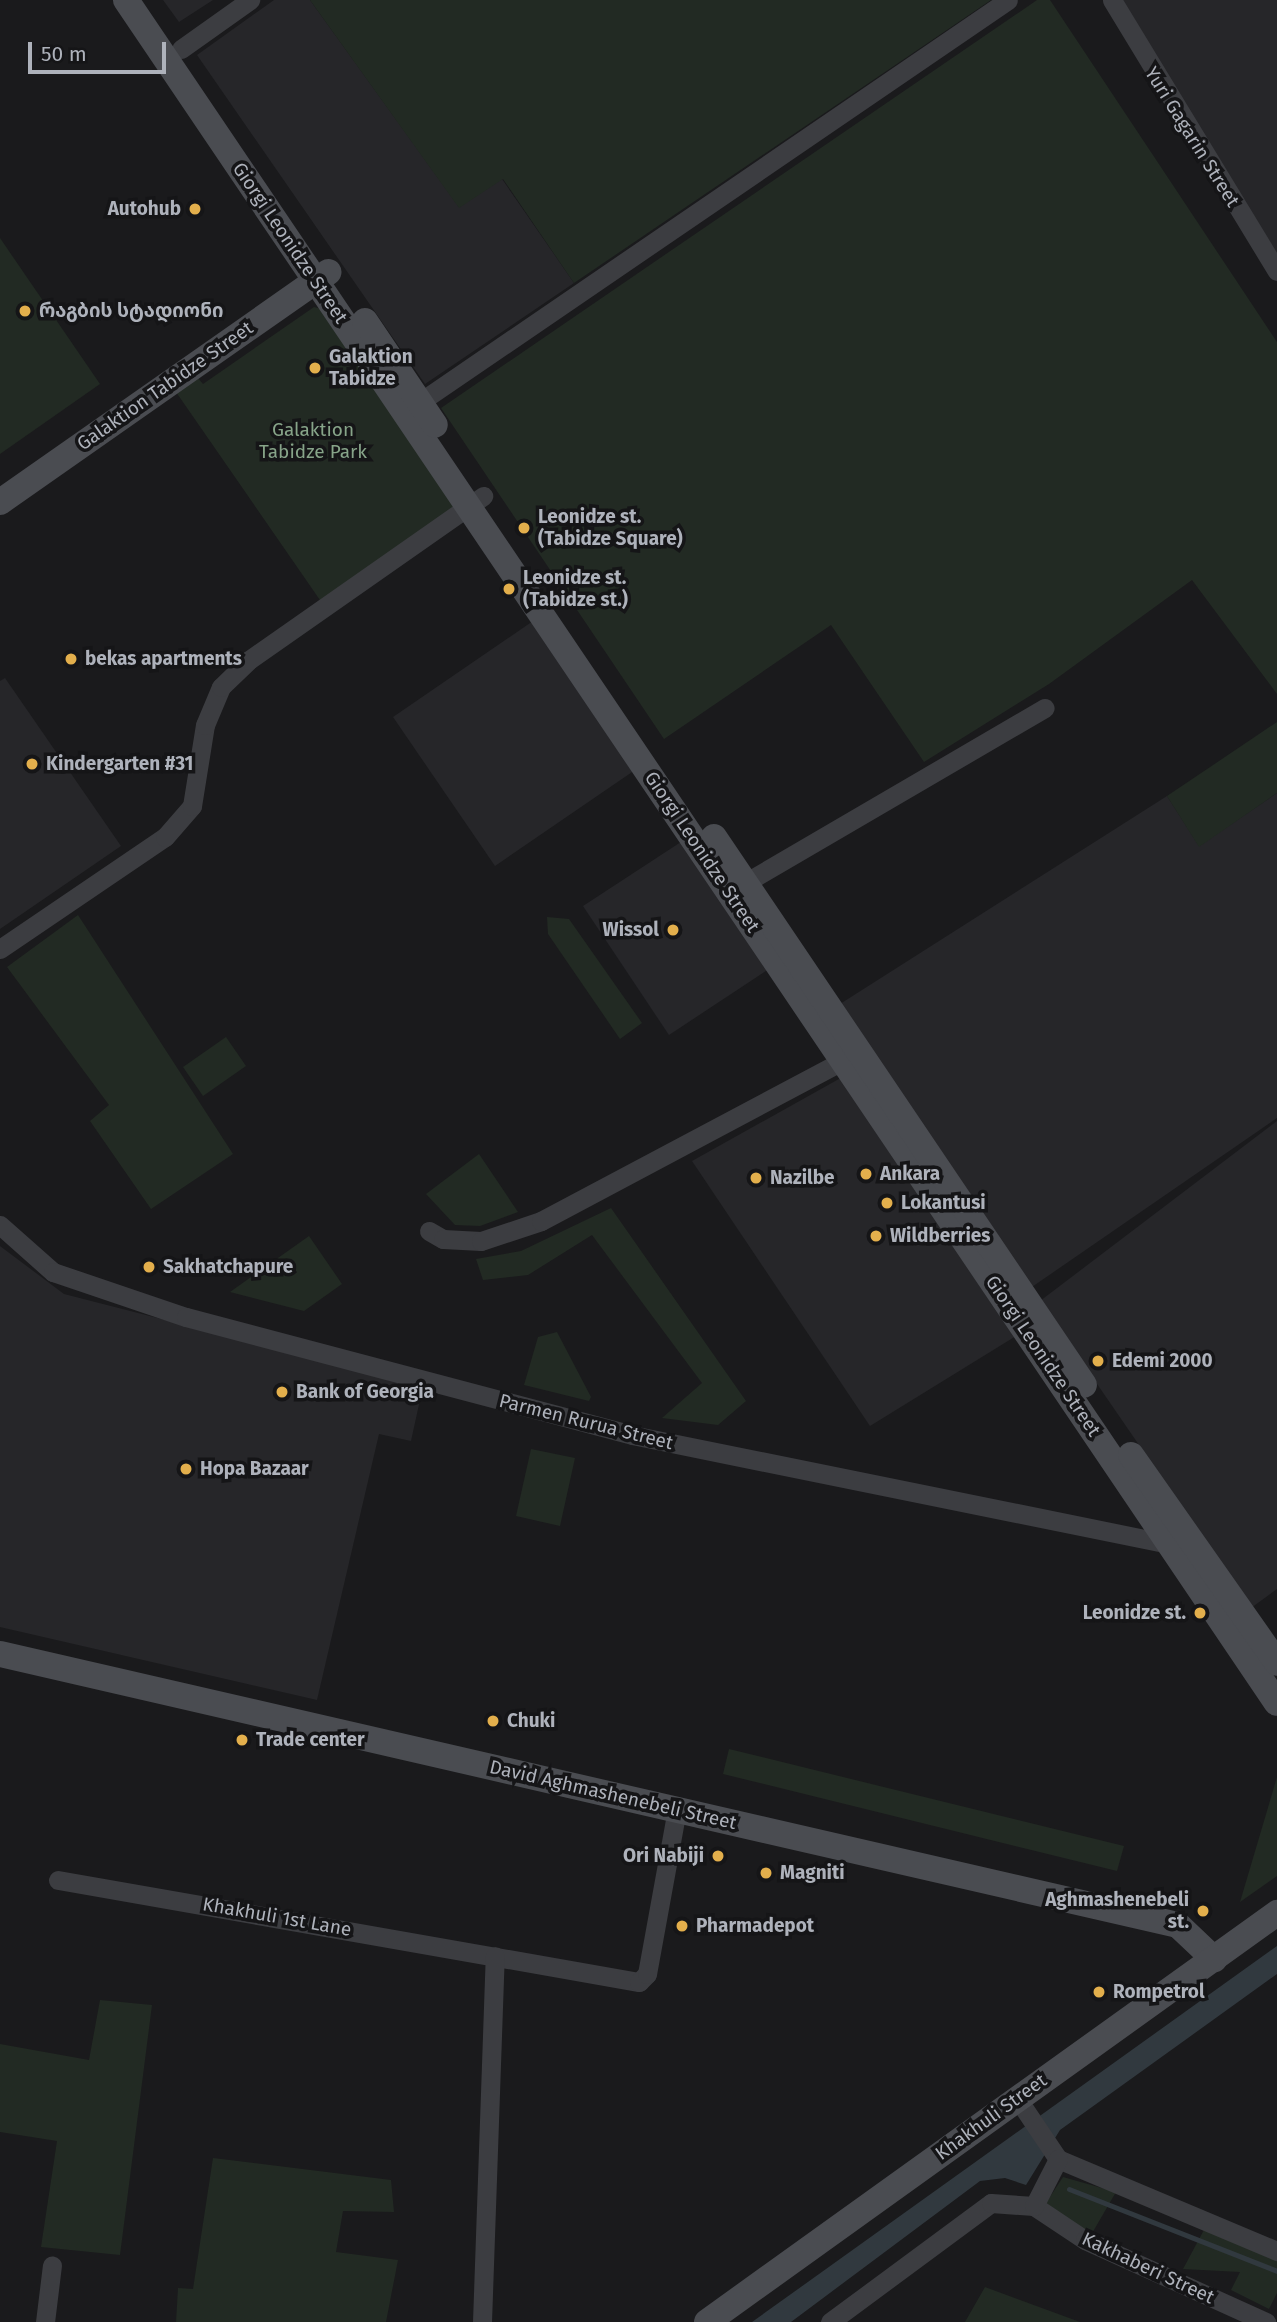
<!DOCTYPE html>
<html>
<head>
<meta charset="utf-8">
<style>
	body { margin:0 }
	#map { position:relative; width:1277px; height:2322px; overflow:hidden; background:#1a1a1c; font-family:"Fira Sans","Noto Sans Georgian",sans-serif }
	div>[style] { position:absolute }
	.built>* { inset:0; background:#262629 }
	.green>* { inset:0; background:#222a23 }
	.water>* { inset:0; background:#31393f }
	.stream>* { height:5px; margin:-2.5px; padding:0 2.5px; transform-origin:2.5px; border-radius:2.5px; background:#31393f }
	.street>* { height:19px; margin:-9.5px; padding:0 9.5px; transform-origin:9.5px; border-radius:9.5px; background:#3c3d41 }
	.secondary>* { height:26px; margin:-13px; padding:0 13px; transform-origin:13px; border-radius:13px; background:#4a4c51 }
	.dots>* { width:19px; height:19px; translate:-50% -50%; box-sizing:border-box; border:4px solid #151517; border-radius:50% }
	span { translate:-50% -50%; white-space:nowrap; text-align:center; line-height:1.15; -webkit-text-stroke:7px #151517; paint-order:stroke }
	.street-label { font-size:19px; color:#aeb2bb }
	.poi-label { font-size:19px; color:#aeb2bb; font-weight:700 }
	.right { translate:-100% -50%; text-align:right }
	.left { translate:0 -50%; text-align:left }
	.park-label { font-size:19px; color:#87a489 }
	.scale { position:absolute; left:28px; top:42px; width:138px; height:32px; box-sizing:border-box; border:4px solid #aeb2bb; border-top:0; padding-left:9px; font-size:21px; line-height:24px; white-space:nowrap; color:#aeb2bb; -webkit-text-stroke:5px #151517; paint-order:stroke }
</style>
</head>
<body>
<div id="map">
	<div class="built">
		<i style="clip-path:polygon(163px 0,213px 0,179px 22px)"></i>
		<i style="clip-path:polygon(274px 0,310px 0,459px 207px,502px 179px,574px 283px,425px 384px,197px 55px)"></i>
		<i style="clip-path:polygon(1112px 0,1277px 0,1277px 271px)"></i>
		<i style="clip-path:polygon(533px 621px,638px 768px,495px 866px,393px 717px)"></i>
		<i style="clip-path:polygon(5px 678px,121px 846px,0 929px,0 681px)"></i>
		<i style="clip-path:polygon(1277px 793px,1277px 1118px,1029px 1289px,840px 1004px,1167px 796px,1199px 846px)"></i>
		<i style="clip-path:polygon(687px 838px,772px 967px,669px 1035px,583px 906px)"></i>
		<i style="clip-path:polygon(846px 1075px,1016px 1336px,870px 1426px,692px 1161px)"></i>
		<i style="clip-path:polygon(1277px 1121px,1277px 1589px,1251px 1608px,1040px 1301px)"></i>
		<i style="clip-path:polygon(0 1246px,64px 1294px,423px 1386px,411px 1441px,379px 1434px,317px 1700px,0 1627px)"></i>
	</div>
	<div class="green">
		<i style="clip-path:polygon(310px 0,991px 0,574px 283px,503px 179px,459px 208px)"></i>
		<i style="clip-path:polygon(1037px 0,1050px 0,1277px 342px,1277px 694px,1192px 580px,1049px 684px,924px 762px,831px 625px,664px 739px,441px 408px)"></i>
		<i style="clip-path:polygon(0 238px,100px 384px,0 454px)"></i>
		<i style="clip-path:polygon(314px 307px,326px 310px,458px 506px,322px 603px,176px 392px,197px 377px,203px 384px)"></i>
		<i style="clip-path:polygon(1277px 722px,1277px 793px,1199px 847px,1167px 796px)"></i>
		<i style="clip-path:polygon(78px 915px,233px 1154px,151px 1209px,90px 1121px,109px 1105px,7px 967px)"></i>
		<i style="clip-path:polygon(547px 917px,569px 919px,642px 1023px,620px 1039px,548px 934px)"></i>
		<i style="clip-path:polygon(226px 1037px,246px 1066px,203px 1096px,183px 1067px)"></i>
		<i style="clip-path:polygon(479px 1154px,518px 1212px,480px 1226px,455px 1225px,426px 1194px)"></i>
		<i style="clip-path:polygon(611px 1208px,746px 1401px,718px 1425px,662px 1418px,702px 1383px,592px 1235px,528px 1275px,483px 1280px,476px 1259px,521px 1251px)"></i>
		<i style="clip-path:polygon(309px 1236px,342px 1284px,304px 1311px,230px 1292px)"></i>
		<i style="clip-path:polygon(557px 1332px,591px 1397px,589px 1401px,524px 1385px,538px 1337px)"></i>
		<i style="clip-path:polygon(531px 1449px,575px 1458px,560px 1526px,516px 1516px)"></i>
		<i style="clip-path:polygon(729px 1749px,1124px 1846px,1117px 1871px,723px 1774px)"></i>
		<i style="clip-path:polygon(1277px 1777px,1277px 1876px,1240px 1902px)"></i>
		<i style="clip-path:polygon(100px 2000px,152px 2005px,120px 2255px,41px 2247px,57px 2141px,0 2132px,0 2044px,89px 2060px)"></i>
		<i style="clip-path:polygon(213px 2158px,391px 2180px,394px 2212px,343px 2211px,336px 2252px,398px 2260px,386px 2322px,176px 2322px,178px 2288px,193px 2289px)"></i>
		<i style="clip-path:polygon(1063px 2177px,1116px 2192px,1091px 2235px,1046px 2203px)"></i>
		<i style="clip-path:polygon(1205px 2228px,1277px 2257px,1277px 2293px,1269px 2309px,1231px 2290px,1240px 2272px,1183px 2269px)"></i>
		<i style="clip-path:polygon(985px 2287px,1080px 2322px,965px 2322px)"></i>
	</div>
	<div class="water">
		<i style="clip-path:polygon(1277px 1946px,1277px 1974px,1060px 2130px,1026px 2185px,1005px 2178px,980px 2181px,791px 2322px,752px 2322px)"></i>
	</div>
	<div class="stream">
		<i style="left:1069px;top:2189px;width:224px;rotate:21.5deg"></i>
	</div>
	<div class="street">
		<i style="left:1112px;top:0;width:317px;rotate:58.7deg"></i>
		<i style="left:181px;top:49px;width:85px;rotate:-35.4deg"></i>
		<i style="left:420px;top:402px;width:712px;rotate:-34.36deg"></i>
		<i style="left:745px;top:883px;width:347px;rotate:-30.3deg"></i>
		<i style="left:0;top:949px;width:199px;rotate:-34.2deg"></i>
		<i style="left:165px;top:837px;width:41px;rotate:-48.9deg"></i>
		<i style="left:192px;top:806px;width:82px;rotate:-80.9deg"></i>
		<i style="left:205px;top:725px;width:41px;rotate:-67.2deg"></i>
		<i style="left:221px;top:687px;width:39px;rotate:-44deg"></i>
		<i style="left:249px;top:660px;width:286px;rotate:-35deg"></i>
		<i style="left:0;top:1225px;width:71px;rotate:41.6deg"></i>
		<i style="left:53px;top:1272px;width:140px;rotate:18.7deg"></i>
		<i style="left:186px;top:1317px;width:461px;rotate:14.8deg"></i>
		<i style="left:632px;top:1435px;width:558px;rotate:11.47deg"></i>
		<i style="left:429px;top:1231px;width:16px;rotate:30deg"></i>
		<i style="left:443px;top:1239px;width:38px;rotate:3deg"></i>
		<i style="left:481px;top:1241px;width:63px;rotate:-18.4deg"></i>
		<i style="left:541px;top:1221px;width:353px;rotate:-28deg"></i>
		<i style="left:58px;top:1880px;width:590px;rotate:9.96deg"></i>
		<i style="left:639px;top:1982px;width:11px;rotate:-45deg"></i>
		<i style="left:647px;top:1974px;width:168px;rotate:-79.7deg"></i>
		<i style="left:1017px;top:2098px;width:73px;rotate:56.1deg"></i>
		<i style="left:1058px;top:2159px;width:238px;rotate:22.8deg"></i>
		<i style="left:1034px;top:2206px;width:61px;rotate:33.7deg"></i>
		<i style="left:1085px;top:2240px;width:199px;rotate:24.4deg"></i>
		<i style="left:45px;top:2322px;width:57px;rotate:-83deg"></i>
		<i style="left:482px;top:2322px;width:366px;rotate:-88deg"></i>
		<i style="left:830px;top:2322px;width:200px;rotate:-36.5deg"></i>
		<i style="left:991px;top:2203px;width:43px;rotate:4deg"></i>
		<i style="left:1034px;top:2206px;width:53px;rotate:-62.9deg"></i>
	</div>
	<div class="secondary">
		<i style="left:126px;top:0;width:2055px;rotate:55.95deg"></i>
		<i style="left:365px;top:321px;width:125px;rotate:56.1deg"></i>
		<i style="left:0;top:502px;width:401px;rotate:-35deg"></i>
		<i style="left:714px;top:837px;width:661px;rotate:55.97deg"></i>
		<i style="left:1131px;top:1455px;width:254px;rotate:54.9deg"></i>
		<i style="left:0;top:1654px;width:1209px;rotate:12.96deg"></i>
		<i style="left:1178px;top:1925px;width:50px;rotate:43.4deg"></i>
		<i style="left:707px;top:2322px;width:702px;rotate:-35.66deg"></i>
	</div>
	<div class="dots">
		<i style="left:195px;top:209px;background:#e3af4c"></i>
		<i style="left:25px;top:311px;background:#e3af4c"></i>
		<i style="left:315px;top:368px;background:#e3af4c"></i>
		<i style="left:524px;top:528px;background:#e3af4c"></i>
		<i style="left:509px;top:589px;background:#e3af4c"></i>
		<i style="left:71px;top:659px;background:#e3af4c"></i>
		<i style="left:32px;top:764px;background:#e3af4c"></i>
		<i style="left:673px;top:930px;background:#e3af4c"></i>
		<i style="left:866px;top:1174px;background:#e3af4c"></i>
		<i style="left:756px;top:1178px;background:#e3af4c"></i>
		<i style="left:887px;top:1203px;background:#e3af4c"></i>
		<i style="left:876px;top:1236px;background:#e3af4c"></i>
		<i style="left:149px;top:1267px;background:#e3af4c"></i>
		<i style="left:1098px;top:1361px;background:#e3af4c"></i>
		<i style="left:282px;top:1392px;background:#e3af4c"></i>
		<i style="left:186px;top:1469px;background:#e3af4c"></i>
		<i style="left:1200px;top:1613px;background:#e3af4c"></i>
		<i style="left:493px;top:1721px;background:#e3af4c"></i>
		<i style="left:242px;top:1740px;background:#e3af4c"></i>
		<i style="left:718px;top:1856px;background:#e3af4c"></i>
		<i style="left:766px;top:1873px;background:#e3af4c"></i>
		<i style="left:1203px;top:1911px;background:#e3af4c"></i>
		<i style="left:682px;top:1926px;background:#e3af4c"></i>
		<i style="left:1099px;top:1992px;background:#e3af4c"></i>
	</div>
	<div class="street-label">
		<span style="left:1192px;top:137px;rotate:58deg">Yuri Gagarin Street</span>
		<span style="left:290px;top:243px;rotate:56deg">Giorgi Leonidze Street</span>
		<span style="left:165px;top:386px;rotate:-35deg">Galaktion Tabidze Street</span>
		<span style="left:702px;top:852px;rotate:56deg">Giorgi Leonidze Street</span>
		<span style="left:1043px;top:1356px;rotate:56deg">Giorgi Leonidze Street</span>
		<span style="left:586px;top:1422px;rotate:14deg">Parmen Rurua Street</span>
		<span style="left:613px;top:1795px;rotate:13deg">David Aghmashenebeli Street</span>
		<span style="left:277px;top:1917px;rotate:10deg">Khakhuli 1st Lane</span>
		<span style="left:991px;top:2117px;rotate:-36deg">Khakhuli Street</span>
		<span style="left:1148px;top:2268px;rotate:25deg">Kakhaberi Street</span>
	</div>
	<div class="poi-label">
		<span class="right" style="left:181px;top:209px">Autohub</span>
		<span class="left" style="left:39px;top:311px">რაგბის სტადიონი</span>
		<span class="left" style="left:329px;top:368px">Galaktion<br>Tabidze</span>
		<span class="left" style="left:538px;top:528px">Leonidze st.<br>(Tabidze Square)</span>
		<span class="left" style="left:523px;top:589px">Leonidze st.<br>(Tabidze st.)</span>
		<span class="left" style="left:85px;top:659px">bekas apartments</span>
		<span class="left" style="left:46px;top:764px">Kindergarten #31</span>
		<span class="right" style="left:659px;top:930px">Wissol</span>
		<span class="left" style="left:880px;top:1174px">Ankara</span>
		<span class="left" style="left:770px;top:1178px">Nazilbe</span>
		<span class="left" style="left:901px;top:1203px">Lokantusi</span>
		<span class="left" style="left:890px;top:1236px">Wildberries</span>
		<span class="left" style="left:163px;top:1267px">Sakhatchapure</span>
		<span class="left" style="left:1112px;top:1361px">Edemi 2000</span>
		<span class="left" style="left:296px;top:1392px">Bank of Georgia</span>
		<span class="left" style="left:200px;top:1469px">Hopa Bazaar</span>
		<span class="right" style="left:1186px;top:1613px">Leonidze st.</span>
		<span class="left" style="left:507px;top:1721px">Chuki</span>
		<span class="left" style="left:256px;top:1740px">Trade center</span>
		<span class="right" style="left:704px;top:1856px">Ori Nabiji</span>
		<span class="left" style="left:780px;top:1873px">Magniti</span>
		<span class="right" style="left:1189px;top:1911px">Aghmashenebeli<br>st.</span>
		<span class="left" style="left:696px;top:1926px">Pharmadepot</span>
		<span class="left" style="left:1113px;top:1992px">Rompetrol</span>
	</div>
	<div class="park-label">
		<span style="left:313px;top:441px">Galaktion<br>Tabidze Park</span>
	</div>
	<div class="scale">50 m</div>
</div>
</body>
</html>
